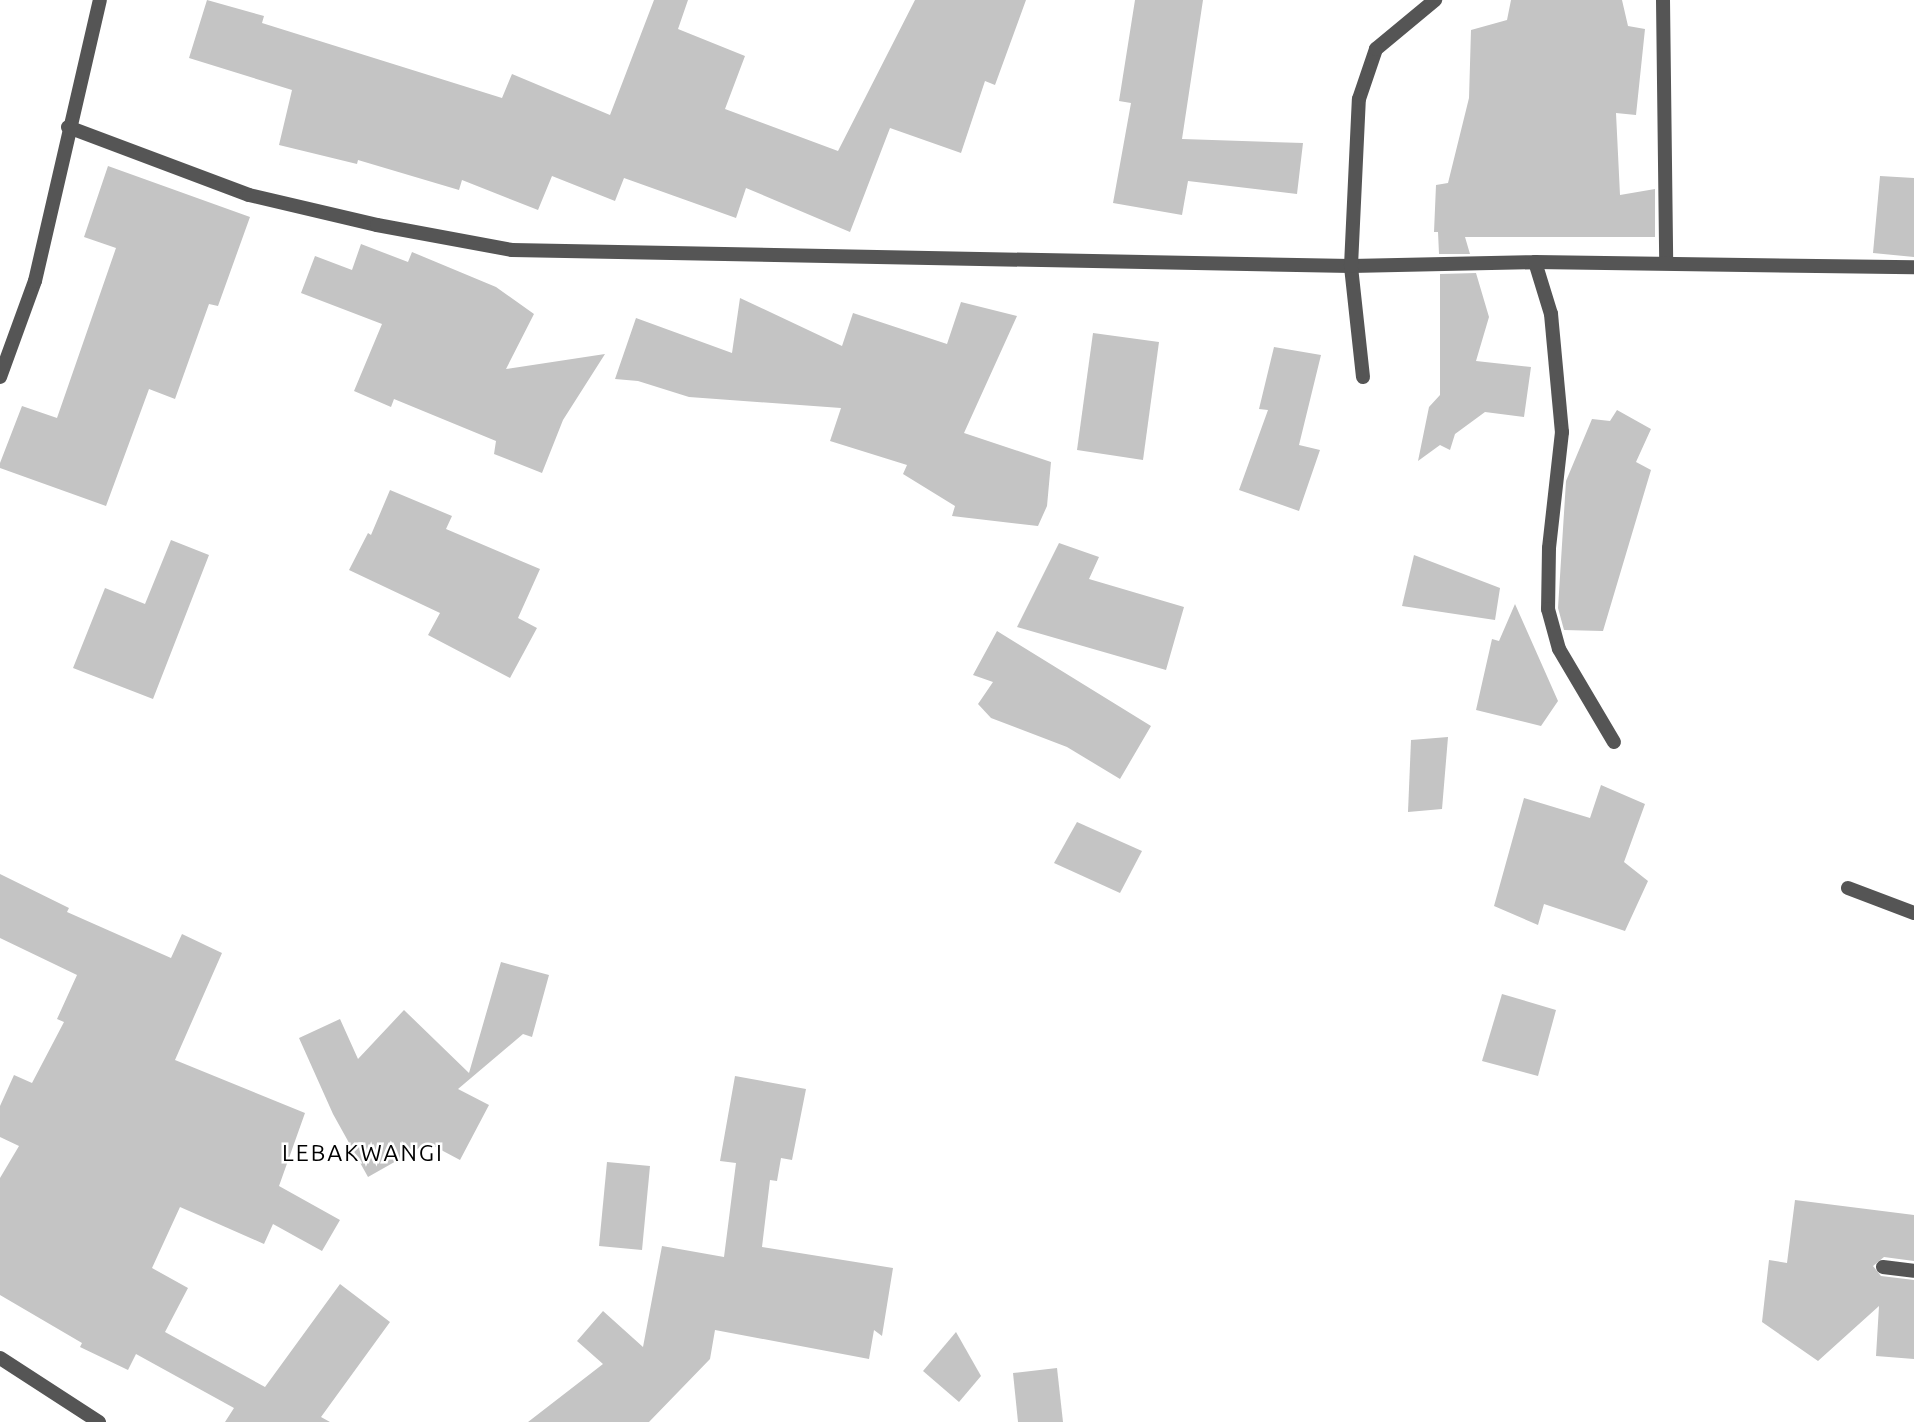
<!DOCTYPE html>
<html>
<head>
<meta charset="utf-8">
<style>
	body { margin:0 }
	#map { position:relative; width:1914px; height:1422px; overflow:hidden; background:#fff; font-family:Ubuntu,sans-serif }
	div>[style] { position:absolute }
	.building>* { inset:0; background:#c4c4c4 }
	.minor>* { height:14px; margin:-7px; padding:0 7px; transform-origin:7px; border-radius:7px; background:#555 }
	.tertiary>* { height:14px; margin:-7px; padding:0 7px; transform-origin:7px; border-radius:7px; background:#555 }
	span { translate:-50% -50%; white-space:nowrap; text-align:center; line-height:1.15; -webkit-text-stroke:5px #fff; paint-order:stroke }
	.quarter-label { font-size:23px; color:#000; letter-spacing:2px }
</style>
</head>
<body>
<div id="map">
	<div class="building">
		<i style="clip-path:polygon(207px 0,264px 16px,262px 23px,502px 98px,512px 74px,610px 115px,654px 0,688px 0,678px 29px,745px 56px,725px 109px,838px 151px,915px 0,1026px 0,995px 85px,985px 81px,961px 153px,890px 128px,850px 232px,746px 188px,736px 218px,624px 178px,615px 201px,552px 176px,538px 210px,462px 180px,459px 190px,358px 160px,357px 164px,279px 145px,292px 90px,189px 58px)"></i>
		<i style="clip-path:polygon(1135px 0,1203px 0,1182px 139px,1303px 143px,1297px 194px,1188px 181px,1182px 215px,1113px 203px,1131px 103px,1119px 101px)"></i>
		<i style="clip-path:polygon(1511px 0,1622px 0,1628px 26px,1645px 29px,1636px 115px,1616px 113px,1620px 195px,1655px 189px,1655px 237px,1465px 237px,1470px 254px,1439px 254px,1438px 232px,1434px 232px,1436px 185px,1448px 183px,1469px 98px,1471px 30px,1507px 20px)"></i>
		<i style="clip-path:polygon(108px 166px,250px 217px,218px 306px,209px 304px,175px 399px,149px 389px,106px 506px,0 468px,0 463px,22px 406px,57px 418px,116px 248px,84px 237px)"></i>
		<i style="clip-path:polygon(1880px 176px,1914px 178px,1914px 257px,1873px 253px)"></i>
		<i style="clip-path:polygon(361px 244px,408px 262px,412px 252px,496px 287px,534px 314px,506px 369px,605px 354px,563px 420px,542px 473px,494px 454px,496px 441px,394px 399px,391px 407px,354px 391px,382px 324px,301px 293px,315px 256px,352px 270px)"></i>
		<i style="clip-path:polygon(1476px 273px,1489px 317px,1476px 361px,1531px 367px,1524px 417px,1485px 412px,1455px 434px,1450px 450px,1440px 445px,1418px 461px,1429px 407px,1440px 395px,1440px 274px)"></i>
		<i style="clip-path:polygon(740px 298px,842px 346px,853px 313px,947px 344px,961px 302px,1017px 316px,964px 433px,1051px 462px,1047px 506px,1038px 526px,952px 516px,955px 506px,903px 474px,907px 465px,830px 441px,841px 408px,689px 397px,638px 381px,615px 379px,636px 318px,732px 353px)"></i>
		<i style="clip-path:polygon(1093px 333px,1159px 342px,1143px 460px,1077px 450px)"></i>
		<i style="clip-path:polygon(1274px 347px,1321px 355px,1299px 445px,1320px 450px,1299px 511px,1239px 490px,1268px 410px,1259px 409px)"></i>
		<i style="clip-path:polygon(1617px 410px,1651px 429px,1636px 462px,1651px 470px,1603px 631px,1564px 630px,1558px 608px,1566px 481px,1592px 419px,1610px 421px)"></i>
		<i style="clip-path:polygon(390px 490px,452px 516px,446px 529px,540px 569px,518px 618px,537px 628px,510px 678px,428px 635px,440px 613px,349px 570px,368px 533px,371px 535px)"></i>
		<i style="clip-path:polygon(171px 540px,209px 555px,153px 699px,73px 668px,105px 588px,145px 604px)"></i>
		<i style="clip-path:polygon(1059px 543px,1099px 557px,1089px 579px,1184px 607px,1166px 670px,1017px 627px)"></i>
		<i style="clip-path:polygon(1414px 555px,1500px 588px,1495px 620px,1402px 606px)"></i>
		<i style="clip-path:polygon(1515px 604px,1558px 701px,1541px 726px,1476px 710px,1492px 639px,1499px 641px)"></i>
		<i style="clip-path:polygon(997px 631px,1151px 726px,1120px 779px,1067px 747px,991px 718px,978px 704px,993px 682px,973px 675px)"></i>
		<i style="clip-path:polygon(1448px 737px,1442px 809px,1408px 812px,1411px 740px)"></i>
		<i style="clip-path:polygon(1601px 785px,1645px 804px,1624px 862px,1648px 881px,1625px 931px,1544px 904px,1538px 925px,1494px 906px,1524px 798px,1590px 818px)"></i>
		<i style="clip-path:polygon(1077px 822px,1142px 851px,1120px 893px,1054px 863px)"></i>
		<i style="clip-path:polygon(0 874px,69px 908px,67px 912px,171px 958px,182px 934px,222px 953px,175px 1060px,305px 1113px,279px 1186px,340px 1220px,322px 1251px,273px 1224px,264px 1244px,180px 1207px,152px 1268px,188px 1288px,165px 1332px,265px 1387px,340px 1284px,390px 1322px,321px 1417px,330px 1422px,225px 1422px,234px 1408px,136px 1354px,128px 1370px,80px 1347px,82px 1343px,0 1295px,0 1178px,19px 1146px,0 1137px,0 1106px,14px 1075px,32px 1083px,64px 1022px,57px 1019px,77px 975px,0 938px)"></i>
		<i style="clip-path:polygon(501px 962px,549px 975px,532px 1037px,523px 1034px,458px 1089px,489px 1105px,460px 1160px,428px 1143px,368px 1177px,333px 1114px,299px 1038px,340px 1019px,358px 1059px,404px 1010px,469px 1073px)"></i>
		<i style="clip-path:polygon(1502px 994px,1556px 1010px,1538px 1076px,1482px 1061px)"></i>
		<i style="clip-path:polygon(735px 1076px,806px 1089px,792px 1160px,781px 1158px,777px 1181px,770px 1180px,762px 1247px,893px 1268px,882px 1336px,874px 1330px,869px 1359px,715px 1330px,710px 1359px,649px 1422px,528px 1422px,603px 1364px,577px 1341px,603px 1311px,643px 1347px,662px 1246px,724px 1257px,736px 1163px,720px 1161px)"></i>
		<i style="clip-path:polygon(607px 1162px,650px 1166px,642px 1250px,599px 1246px)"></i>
		<i style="clip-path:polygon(1795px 1200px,1914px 1215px,1914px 1261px,1884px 1257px,1873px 1266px,1881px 1276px,1914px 1280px,1914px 1359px,1876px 1356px,1879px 1306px,1818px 1361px,1762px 1322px,1769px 1260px,1787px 1263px)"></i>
		<i style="clip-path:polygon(956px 1332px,981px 1376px,959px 1402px,923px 1371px)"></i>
		<i style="clip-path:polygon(1057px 1368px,1063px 1422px,1018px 1422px,1013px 1373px)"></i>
	</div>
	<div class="minor">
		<i style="left:1663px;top:0;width:263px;rotate:89.3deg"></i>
		<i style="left:68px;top:127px;width:193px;rotate:20.6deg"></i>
		<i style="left:249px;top:195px;width:131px;rotate:13.2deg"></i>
		<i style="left:377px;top:225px;width:137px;rotate:10.5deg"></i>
		<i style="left:512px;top:250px;width:839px;rotate:1.09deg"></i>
		<i style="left:1351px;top:266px;width:184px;rotate:-1.2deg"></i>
		<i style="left:1535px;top:262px;width:379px;rotate:0.8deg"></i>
		<i style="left:1535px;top:262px;width:54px;rotate:72.9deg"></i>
		<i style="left:1551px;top:314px;width:119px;rotate:84.7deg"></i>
		<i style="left:1562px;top:432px;width:117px;rotate:96.4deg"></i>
		<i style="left:1549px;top:548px;width:61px;rotate:90.9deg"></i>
		<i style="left:1548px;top:609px;width:41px;rotate:74.6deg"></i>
		<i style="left:1559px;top:649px;width:108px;rotate:59.4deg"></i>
		<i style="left:1363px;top:377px;width:112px;rotate:-96.2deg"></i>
		<i style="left:1351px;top:266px;width:167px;rotate:-87.3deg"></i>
		<i style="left:1359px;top:99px;width:53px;rotate:-71.2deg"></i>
		<i style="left:1376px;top:49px;width:77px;rotate:-39.7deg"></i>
		<i style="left:1848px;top:888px;width:71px;rotate:20.7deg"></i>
		<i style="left:1883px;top:1267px;width:31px;rotate:7deg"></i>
	</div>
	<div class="tertiary">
		<i style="left:0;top:377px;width:102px;rotate:-70deg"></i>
		<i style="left:35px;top:281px;width:288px;rotate:-77deg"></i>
		<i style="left:0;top:1358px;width:118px;rotate:32.9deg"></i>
	</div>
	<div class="quarter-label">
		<span style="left:363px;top:1153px">LEBAKWANGI</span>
	</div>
</div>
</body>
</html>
